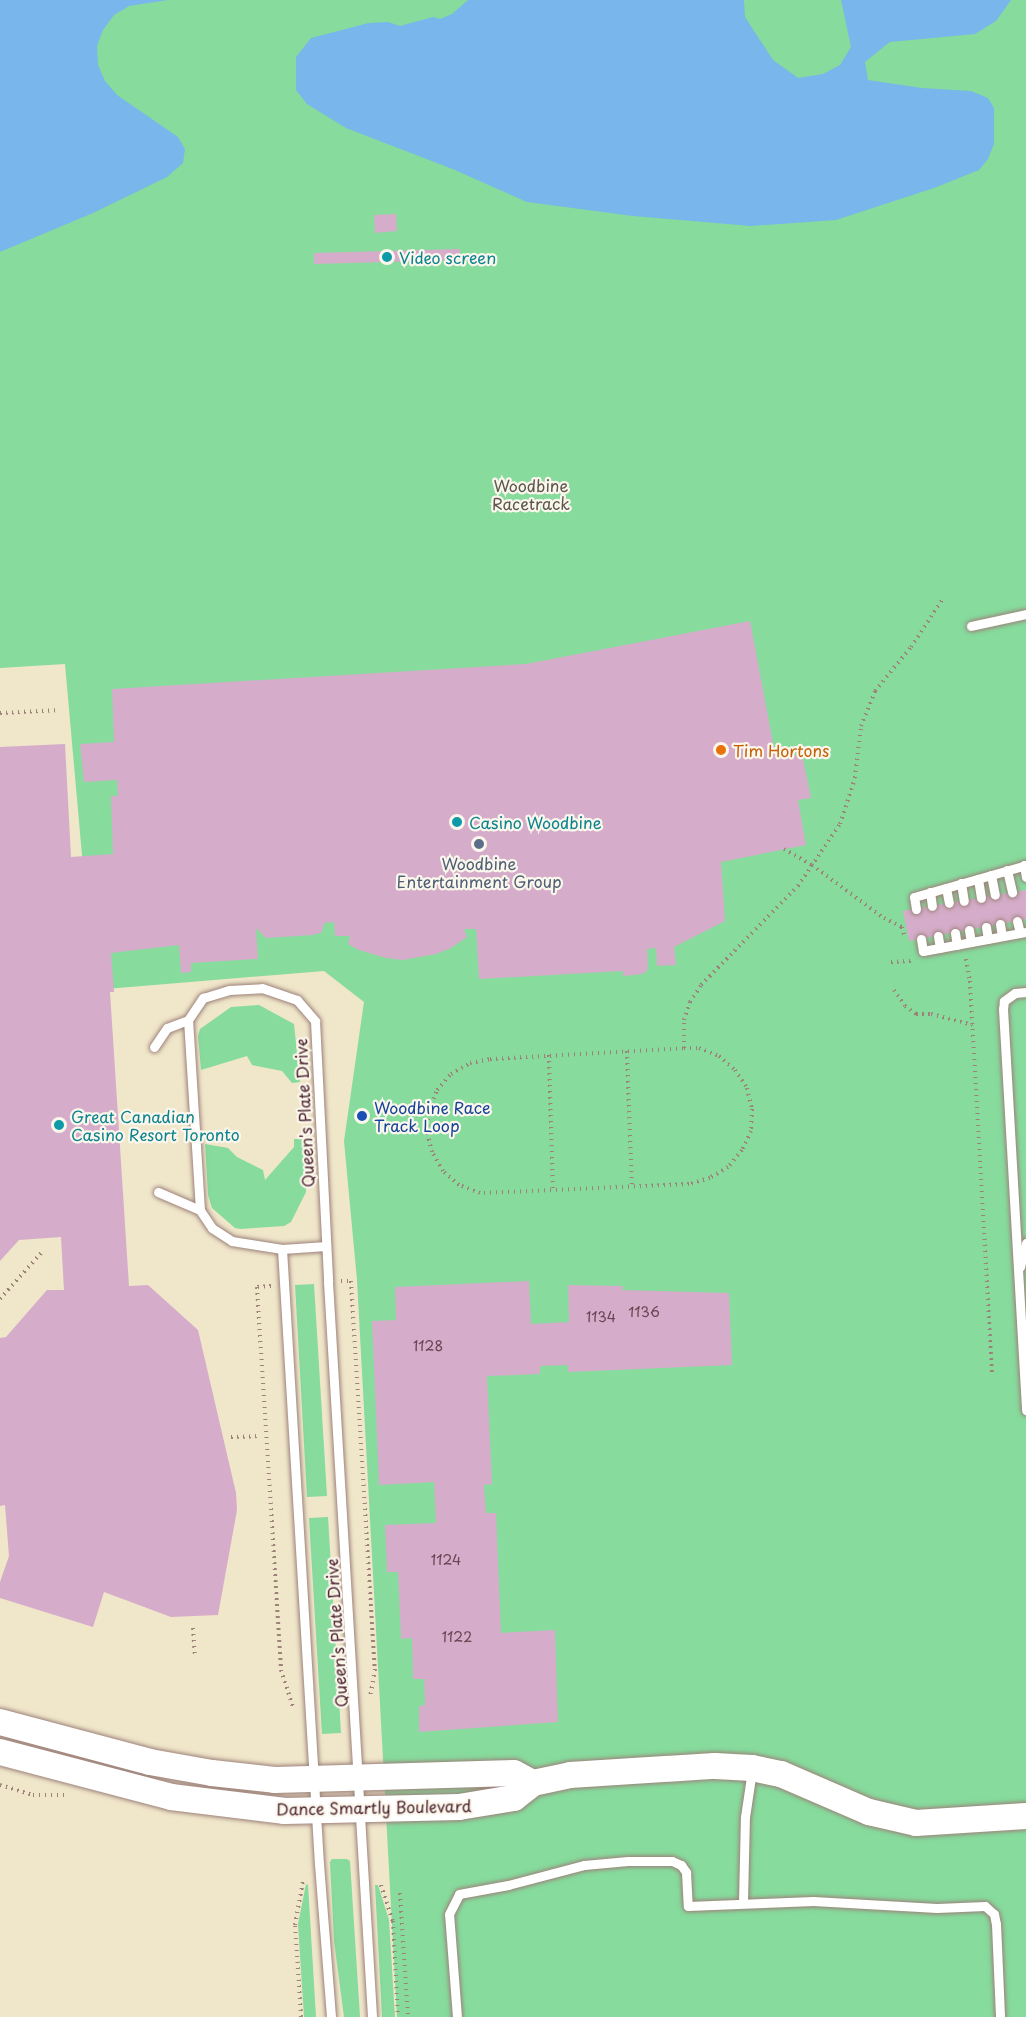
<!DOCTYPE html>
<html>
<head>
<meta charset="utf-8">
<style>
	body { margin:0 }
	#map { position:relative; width:1026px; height:2017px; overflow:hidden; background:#f0e6ca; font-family:"Playpen Sans",sans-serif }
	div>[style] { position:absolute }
	.green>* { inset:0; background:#86db9d }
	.water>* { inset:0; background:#78b6eb }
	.building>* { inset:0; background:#d5acc9 }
	.path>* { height:4px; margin-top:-2px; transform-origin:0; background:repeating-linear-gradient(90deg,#9d827a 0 1.5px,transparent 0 6px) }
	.roads { filter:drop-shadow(0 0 2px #9d827a) drop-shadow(0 0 2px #9d827a) }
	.lane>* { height:9px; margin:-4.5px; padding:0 4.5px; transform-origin:4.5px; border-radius:4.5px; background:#fff }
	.secondary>* { height:26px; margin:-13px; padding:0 13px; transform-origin:13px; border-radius:13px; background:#fff }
	.dots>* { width:16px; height:16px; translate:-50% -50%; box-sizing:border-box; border:3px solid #fbf7ec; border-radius:50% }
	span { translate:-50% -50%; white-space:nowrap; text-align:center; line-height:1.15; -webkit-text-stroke:4.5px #fbf7ec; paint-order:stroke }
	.number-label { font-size:14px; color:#6d4252 }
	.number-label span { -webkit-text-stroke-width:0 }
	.culture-label { font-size:16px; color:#0d838f }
	.left { translate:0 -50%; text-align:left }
	.park-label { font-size:16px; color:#5c574d }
	.food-label { font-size:16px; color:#c56008 }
	.service-label { font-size:16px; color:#4e5e75 }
	.transit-label { font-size:16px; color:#164399 }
	.street-label { font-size:16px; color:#4a1f2b }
</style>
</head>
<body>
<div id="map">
	<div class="green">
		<i style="clip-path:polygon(0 0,1026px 0,1026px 2017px,397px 2017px,357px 1280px,344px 1141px,364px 1002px,324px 971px,94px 990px,65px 664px,0 668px)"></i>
		<i style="clip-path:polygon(259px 1005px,294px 1024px,300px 1082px,292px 1083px,282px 1071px,252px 1065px,247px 1056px,201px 1070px,198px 1036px,200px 1029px,231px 1007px)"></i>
		<i style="clip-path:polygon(294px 1139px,303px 1139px,306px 1192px,291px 1222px,284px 1226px,240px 1229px,235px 1228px,212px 1208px,208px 1195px,205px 1144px,228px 1148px,237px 1157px,263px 1170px,265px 1180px,294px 1147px)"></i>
		<i style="clip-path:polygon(314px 1284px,327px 1496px,307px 1497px,295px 1285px)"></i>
		<i style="clip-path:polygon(328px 1517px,341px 1733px,322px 1734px,309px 1518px)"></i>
		<i style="clip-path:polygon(332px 1859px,347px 1859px,350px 1861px,360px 2017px,344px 2017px,334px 1941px,330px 1862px)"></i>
		<i style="clip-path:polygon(306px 1884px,308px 1885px,316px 2017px,304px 2017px,298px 1924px)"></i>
		<i style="clip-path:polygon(375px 1885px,378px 1885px,389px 1920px,395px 2017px,382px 2017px)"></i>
	</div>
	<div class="water">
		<i style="clip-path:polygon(0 0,168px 0,129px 6px,114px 15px,103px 30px,97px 46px,98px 65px,105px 81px,117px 95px,178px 137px,185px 149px,183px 163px,167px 177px,93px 213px,0 252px)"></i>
		<i style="clip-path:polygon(468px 0,744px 0,745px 17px,773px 60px,798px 78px,823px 74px,840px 65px,851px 47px,841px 0,1011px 0,996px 21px,975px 34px,890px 42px,865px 62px,868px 80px,922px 88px,971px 91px,988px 98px,994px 108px,994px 144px,988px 159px,979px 170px,934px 188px,836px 220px,751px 226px,633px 216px,527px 202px,455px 170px,346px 128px,307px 104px,296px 90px,296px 57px,311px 38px,369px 23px,388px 22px,400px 26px,433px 17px,440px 19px,452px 14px)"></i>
	</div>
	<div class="building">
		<i style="clip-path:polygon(396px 214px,397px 231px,375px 233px,374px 215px)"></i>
		<i style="clip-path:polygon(460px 249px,460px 260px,314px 264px,314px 253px)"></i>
		<i style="clip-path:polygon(750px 621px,774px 748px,784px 746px,786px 757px,802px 754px,811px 798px,798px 800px,806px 845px,721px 862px,725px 921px,674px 947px,676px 965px,657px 966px,656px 948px,647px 949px,648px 969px,643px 974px,623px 976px,623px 971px,479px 979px,476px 929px,464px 929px,467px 937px,451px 948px,436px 954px,403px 960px,386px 958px,359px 950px,348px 944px,350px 936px,335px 936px,334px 922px,324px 923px,322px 932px,313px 935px,266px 938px,256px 928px,258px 959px,191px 963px,191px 972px,181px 973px,179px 945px,111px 953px,114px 992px,110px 992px,129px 1286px,148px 1285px,198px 1330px,236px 1493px,237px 1510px,218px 1615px,171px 1617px,104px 1592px,93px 1627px,0 1598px,0 1582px,9px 1556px,5px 1505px,0 1506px,0 1338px,6px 1337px,47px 1290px,64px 1290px,61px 1237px,19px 1240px,0 1261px,0 747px,65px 744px,71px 857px,113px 854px,111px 796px,118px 796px,117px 780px,84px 782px,80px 744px,114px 742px,112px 689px,526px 664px)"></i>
		<i style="clip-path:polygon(1026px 890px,1026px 919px,909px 941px,903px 911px)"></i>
		<i style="clip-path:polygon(529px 1281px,531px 1324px,569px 1322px,568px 1285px,623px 1286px,622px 1290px,729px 1293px,732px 1365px,568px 1372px,568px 1365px,540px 1366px,540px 1374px,487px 1376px,492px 1484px,484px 1485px,486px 1513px,496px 1513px,501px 1633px,555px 1630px,558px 1722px,419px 1732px,419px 1706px,425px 1705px,424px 1679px,413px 1679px,412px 1638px,401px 1639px,398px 1572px,387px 1572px,385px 1525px,436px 1523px,434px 1482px,379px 1485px,372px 1321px,396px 1320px,395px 1287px)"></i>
	</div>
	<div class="path">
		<i style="left:0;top:713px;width:59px;rotate:-2.9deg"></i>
		<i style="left:784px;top:849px;width:32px;rotate:30deg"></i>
		<i style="left:812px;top:865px;width:89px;rotate:36.4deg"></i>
		<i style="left:884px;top:918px;width:20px;rotate:27deg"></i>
		<i style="left:902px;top:927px;width:11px;rotate:75deg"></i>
		<i style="left:966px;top:959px;width:22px;rotate:80deg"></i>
		<i style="left:970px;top:981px;width:393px;rotate:86.8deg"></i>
		<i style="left:891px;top:962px;width:22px;rotate:-3deg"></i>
		<i style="left:894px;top:990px;width:19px;rotate:55deg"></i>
		<i style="left:905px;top:1006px;width:14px;rotate:36deg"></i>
		<i style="left:916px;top:1014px;width:15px"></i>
		<i style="left:931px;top:1014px;width:43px;rotate:14.7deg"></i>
		<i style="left:684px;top:1048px;width:15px"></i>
		<i style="left:699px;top:1048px;width:22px;rotate:22deg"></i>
		<i style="left:719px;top:1056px;width:21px;rotate:41deg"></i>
		<i style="left:735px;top:1070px;width:22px;rotate:56deg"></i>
		<i style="left:747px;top:1088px;width:22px;rotate:77deg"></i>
		<i style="left:752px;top:1109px;width:22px;rotate:93deg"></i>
		<i style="left:751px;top:1131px;width:21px;rotate:115deg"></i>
		<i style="left:742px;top:1150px;width:22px;rotate:129deg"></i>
		<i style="left:728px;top:1167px;width:21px;rotate:149deg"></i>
		<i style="left:710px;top:1178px;width:22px;rotate:164deg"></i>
		<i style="left:689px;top:1184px;width:209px;rotate:177.5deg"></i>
		<i style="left:480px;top:1193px;width:22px;rotate:-159deg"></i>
		<i style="left:459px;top:1185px;width:21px;rotate:-139deg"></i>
		<i style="left:443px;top:1171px;width:22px;rotate:-120deg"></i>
		<i style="left:432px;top:1152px;width:21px;rotate:-104deg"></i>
		<i style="left:427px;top:1132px;width:22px;rotate:-85deg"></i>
		<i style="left:429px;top:1110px;width:22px;rotate:-68deg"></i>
		<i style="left:437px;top:1090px;width:21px;rotate:-49deg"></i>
		<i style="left:451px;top:1074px;width:22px;rotate:-30deg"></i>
		<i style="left:470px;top:1063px;width:20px;rotate:-11deg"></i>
		<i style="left:490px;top:1059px;width:194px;rotate:-3.2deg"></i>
		<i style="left:684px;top:1048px;width:28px;rotate:-90deg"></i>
		<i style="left:684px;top:1020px;width:19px;rotate:-72deg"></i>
		<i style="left:690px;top:1002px;width:20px;rotate:-57deg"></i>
		<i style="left:701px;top:985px;width:139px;rotate:-45.6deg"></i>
		<i style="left:798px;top:886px;width:75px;rotate:-55.9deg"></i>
		<i style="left:840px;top:824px;width:48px;rotate:-71.9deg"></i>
		<i style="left:855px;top:778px;width:52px;rotate:-83.4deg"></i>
		<i style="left:861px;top:726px;width:38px;rotate:-68deg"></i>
		<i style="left:875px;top:691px;width:57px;rotate:-50.7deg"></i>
		<i style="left:911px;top:647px;width:56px;rotate:-56.6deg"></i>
		<i style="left:627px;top:1051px;width:135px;rotate:87.9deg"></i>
		<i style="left:549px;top:1055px;width:135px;rotate:88.3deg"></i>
		<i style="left:341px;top:1281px;width:10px"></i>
		<i style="left:351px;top:1281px;width:389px;rotate:86.5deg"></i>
		<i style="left:375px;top:1669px;width:27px;rotate:100deg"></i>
		<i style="left:271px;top:1286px;width:14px;rotate:176deg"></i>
		<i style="left:257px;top:1287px;width:384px;rotate:86.4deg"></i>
		<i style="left:281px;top:1670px;width:39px;rotate:72deg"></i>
		<i style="left:0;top:1299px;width:62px;rotate:-48.3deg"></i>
		<i style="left:231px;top:1437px;width:26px;rotate:-2deg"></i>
		<i style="left:193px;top:1628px;width:26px;rotate:86deg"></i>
		<i style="left:0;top:1785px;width:34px;rotate:17deg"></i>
		<i style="left:33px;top:1795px;width:31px"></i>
		<i style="left:381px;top:1885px;width:38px;rotate:72deg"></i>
		<i style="left:393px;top:1921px;width:96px;rotate:87deg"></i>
		<i style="left:400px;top:1893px;width:124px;rotate:86.3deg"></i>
		<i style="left:301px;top:2017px;width:92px;rotate:-93.7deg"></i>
		<i style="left:295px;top:1925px;width:45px;rotate:-79.7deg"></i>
	</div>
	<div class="roads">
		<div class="lane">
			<i style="left:971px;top:626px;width:56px;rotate:-12.3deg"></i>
			<i style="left:1024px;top:865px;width:12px;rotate:81deg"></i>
			<i style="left:1007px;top:870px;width:23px;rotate:77deg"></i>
			<i style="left:991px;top:875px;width:20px;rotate:79deg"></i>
			<i style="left:978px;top:879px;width:19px;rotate:81deg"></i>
			<i style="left:961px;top:883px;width:18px;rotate:81deg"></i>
			<i style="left:946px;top:888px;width:15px;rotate:79deg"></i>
			<i style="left:930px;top:892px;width:14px;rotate:82deg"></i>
			<i style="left:916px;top:909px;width:12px;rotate:-99deg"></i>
			<i style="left:914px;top:897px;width:116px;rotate:-15.9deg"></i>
			<i style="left:1017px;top:921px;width:12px;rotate:76deg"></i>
			<i style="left:1000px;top:924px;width:12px;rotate:81deg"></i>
			<i style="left:986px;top:927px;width:12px;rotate:81deg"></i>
			<i style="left:969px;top:930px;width:12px;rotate:81deg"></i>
			<i style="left:955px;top:933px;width:12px;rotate:81deg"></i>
			<i style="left:938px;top:936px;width:12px;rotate:81deg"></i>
			<i style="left:921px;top:939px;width:12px;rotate:81deg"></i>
			<i style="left:923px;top:951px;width:105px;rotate:-10.5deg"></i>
			<i style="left:1026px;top:992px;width:11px;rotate:175deg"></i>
			<i style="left:1015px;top:993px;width:14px;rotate:144deg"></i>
			<i style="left:1004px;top:1001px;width:8px;rotate:97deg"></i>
			<i style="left:1003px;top:1009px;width:402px;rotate:86.7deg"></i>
			<i style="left:154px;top:1047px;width:23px;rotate:-56deg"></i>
			<i style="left:167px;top:1028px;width:22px;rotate:-21deg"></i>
			<i style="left:158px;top:1192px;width:46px;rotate:23.2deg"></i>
			<i style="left:326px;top:1246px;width:44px;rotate:176.1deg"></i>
			<i style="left:282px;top:1249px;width:51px;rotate:-170.9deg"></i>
			<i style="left:232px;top:1241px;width:24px;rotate:-147deg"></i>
			<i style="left:212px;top:1228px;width:22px;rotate:-124deg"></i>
			<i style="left:200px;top:1210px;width:190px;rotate:-93.6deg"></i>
			<i style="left:188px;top:1020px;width:27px;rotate:-56deg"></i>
			<i style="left:203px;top:998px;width:27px;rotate:-17deg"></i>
			<i style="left:229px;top:990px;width:33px;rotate:-3deg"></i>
			<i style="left:262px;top:988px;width:37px;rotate:19deg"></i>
			<i style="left:297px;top:1000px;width:28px;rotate:49deg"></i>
			<i style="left:315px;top:1021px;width:261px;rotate:87.1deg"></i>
			<i style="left:328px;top:1282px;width:736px;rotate:86.57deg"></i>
			<i style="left:282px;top:1249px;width:616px;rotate:86.56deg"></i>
			<i style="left:319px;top:1864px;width:153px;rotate:85.5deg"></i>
			<i style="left:1020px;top:1267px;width:25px;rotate:-76deg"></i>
			<i style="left:743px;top:1902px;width:85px;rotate:-88.7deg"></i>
			<i style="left:745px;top:1817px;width:48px;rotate:-81.5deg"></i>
			<i style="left:457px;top:2017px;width:103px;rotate:-94.4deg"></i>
			<i style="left:449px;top:1914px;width:22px;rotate:-63deg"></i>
			<i style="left:459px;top:1894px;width:50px;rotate:-10.4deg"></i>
			<i style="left:508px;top:1885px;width:79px;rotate:-14.7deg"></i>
			<i style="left:584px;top:1865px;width:44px;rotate:-5.2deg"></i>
			<i style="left:628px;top:1861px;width:44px"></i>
			<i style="left:672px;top:1861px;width:10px;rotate:24deg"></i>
			<i style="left:681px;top:1865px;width:9px;rotate:54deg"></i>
			<i style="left:686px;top:1872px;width:34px;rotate:87deg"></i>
			<i style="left:688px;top:1906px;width:125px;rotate:-2.3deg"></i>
			<i style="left:813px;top:1901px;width:124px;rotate:3.2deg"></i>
			<i style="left:937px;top:1908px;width:48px;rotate:-2.4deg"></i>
			<i style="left:985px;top:1906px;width:12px;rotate:42deg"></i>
			<i style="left:994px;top:1914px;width:10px;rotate:79deg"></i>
			<i style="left:996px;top:1924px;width:93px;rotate:87.5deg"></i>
		</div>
		<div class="secondary">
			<i style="left:0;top:1722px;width:155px;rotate:14.9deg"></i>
			<i style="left:150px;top:1762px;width:63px;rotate:10.1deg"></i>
			<i style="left:212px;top:1773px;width:63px;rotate:6.3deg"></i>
			<i style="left:275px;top:1780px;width:239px;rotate:-1.7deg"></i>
			<i style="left:514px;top:1773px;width:21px;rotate:28deg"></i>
			<i style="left:0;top:1752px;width:177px;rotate:14.7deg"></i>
			<i style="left:171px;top:1797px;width:115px;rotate:7deg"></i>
			<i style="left:285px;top:1811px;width:174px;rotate:-1.3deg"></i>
			<i style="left:459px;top:1807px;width:56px;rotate:-9.3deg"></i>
			<i style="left:514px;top:1798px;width:24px;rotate:-38deg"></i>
			<i style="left:533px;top:1783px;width:38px;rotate:-12deg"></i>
			<i style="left:570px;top:1775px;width:145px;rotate:-3.6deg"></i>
			<i style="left:715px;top:1766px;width:37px;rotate:3deg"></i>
			<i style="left:752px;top:1768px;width:30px;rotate:12deg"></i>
			<i style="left:781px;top:1774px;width:96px;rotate:23.4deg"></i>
			<i style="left:869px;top:1812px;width:48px;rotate:13.2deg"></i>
			<i style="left:916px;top:1823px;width:110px;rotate:-3.6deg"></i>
		</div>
	</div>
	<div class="dots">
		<i style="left:387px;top:257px;background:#0f9aa8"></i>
		<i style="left:721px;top:750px;background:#e8710a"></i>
		<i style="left:457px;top:822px;background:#0f9aa8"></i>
		<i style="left:479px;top:844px;background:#5c6f8a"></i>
		<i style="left:362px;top:1116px;background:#1a4fb4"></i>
		<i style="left:59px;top:1125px;background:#0f9aa8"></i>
	</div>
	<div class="number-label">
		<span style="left:644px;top:1312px">1136</span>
		<span style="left:601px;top:1317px">1134</span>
		<span style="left:428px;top:1346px">1128</span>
		<span style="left:446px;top:1560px">1124</span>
		<span style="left:457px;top:1637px">1122</span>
	</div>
	<div class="culture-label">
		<span class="left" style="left:399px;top:257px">Video screen</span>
		<span class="left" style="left:469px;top:822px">Casino Woodbine</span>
		<span class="left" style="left:71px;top:1125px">Great Canadian<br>Casino Resort Toronto</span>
	</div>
	<div class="park-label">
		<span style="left:531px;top:494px">Woodbine<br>Racetrack</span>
	</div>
	<div class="food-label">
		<span class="left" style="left:733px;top:750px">Tim Hortons</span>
	</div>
	<div class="service-label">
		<span style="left:479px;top:872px">Woodbine<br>Entertainment Group</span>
	</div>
	<div class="transit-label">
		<span class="left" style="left:374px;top:1116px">Woodbine Race<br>Track Loop</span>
	</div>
	<div class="street-label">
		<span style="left:304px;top:1113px;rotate:-93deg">Queen's Plate Drive</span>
		<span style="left:336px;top:1633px;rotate:-94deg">Queen's Plate Drive</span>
		<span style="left:374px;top:1807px;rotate:-1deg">Dance Smartly Boulevard</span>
	</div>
</div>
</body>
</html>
